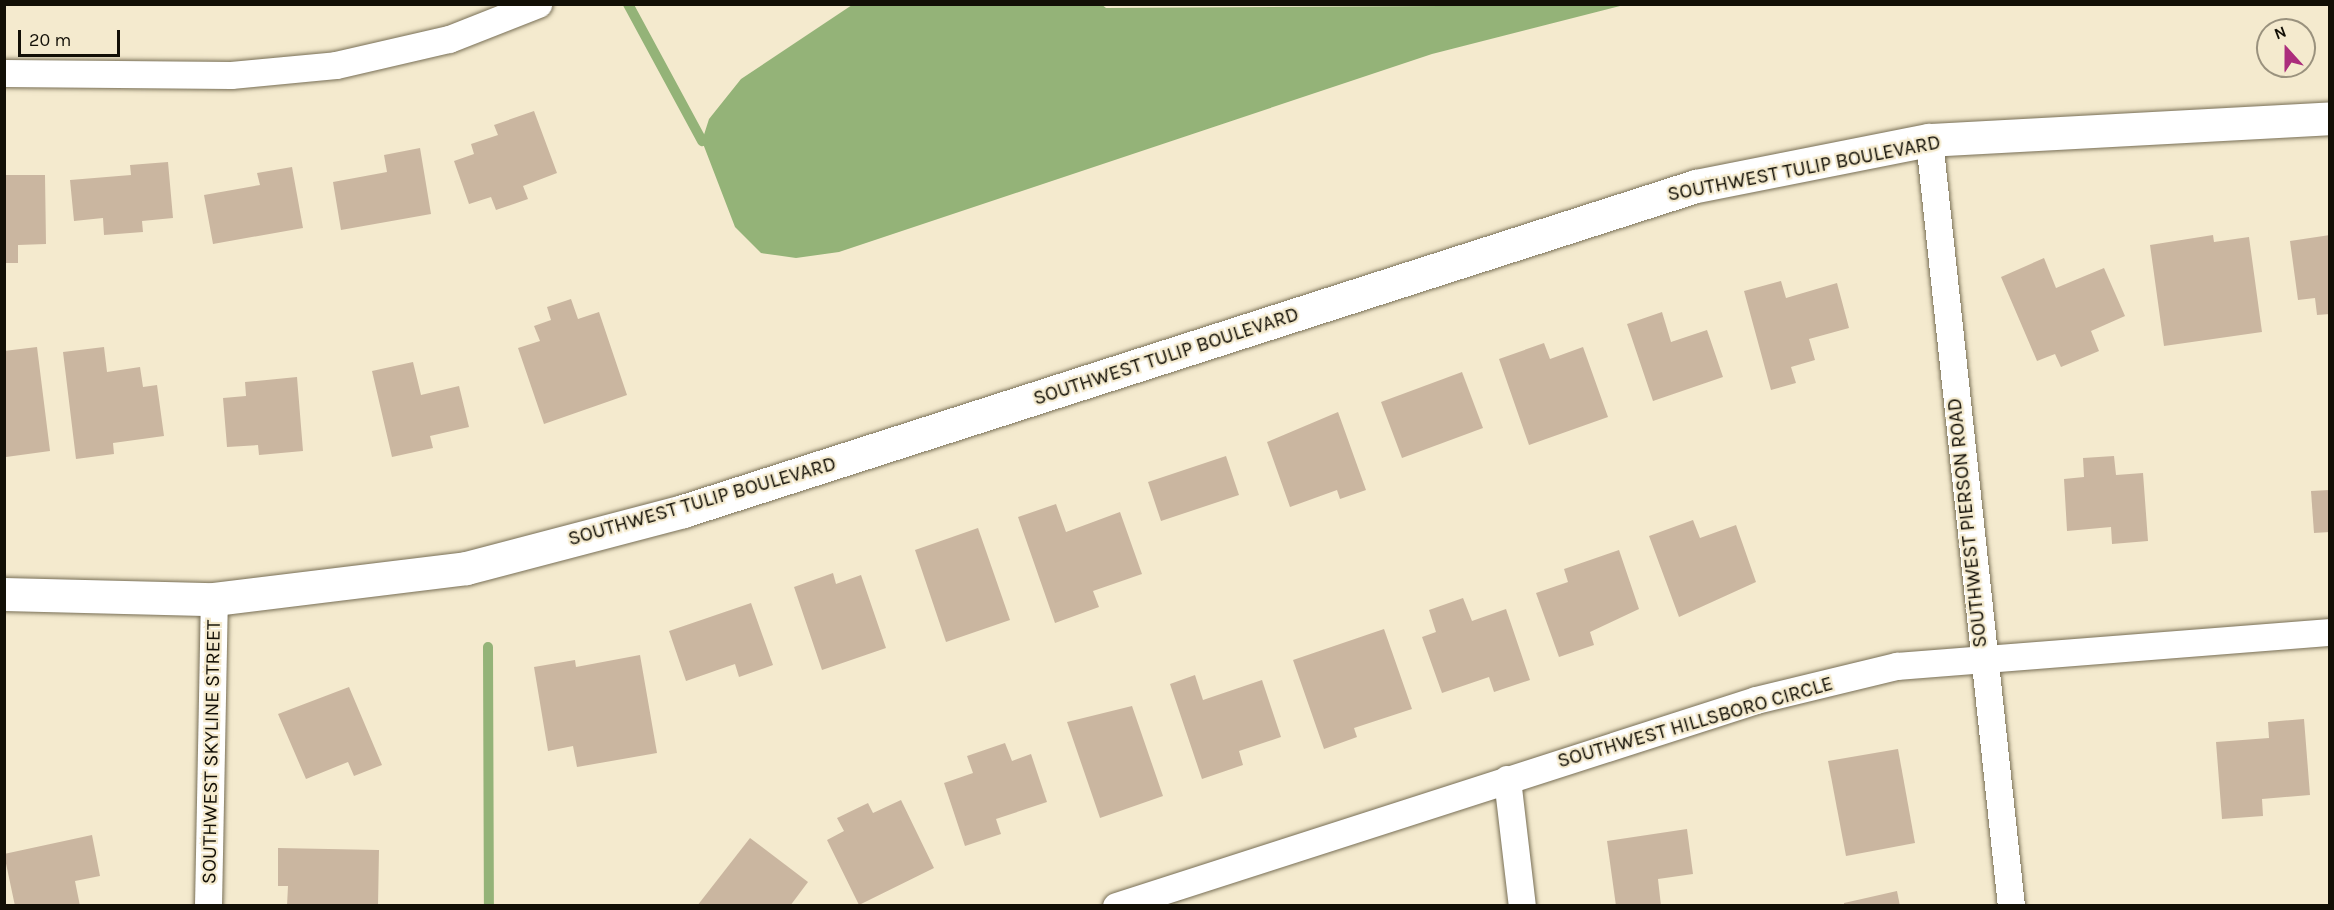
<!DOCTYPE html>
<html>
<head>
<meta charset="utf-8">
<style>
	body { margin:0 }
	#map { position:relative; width:2334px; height:910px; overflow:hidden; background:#f4eace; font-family:Karla,sans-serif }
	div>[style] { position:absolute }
	.water>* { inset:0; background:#94b378 }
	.stream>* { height:10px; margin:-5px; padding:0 5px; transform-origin:5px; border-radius:5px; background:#94b378 }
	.building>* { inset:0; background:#cab6a0 }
	.roads { filter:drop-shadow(0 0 2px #786f56) drop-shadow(0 0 2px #786f56) }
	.minor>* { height:27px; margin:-13.5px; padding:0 13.5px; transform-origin:13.5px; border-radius:13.5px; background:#fff }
	.tertiary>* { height:33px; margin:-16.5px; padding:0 16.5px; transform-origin:16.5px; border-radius:16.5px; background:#fff }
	span { translate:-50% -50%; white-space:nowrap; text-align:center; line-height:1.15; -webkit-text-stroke:4.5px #f4eace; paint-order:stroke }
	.street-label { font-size:20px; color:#120f06 }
	.frame { position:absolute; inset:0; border:6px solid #120f06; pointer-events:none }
	.north { position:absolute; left:2256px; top:18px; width:60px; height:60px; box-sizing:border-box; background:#f4eace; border:2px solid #9a927e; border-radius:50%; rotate:339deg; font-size:16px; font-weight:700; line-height:24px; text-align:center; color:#120f06 }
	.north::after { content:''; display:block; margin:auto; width:21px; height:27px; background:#ab2d7c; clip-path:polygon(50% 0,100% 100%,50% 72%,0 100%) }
	.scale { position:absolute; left:18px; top:30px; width:102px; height:27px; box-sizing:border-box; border:3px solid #120f06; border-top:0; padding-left:8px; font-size:18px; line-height:21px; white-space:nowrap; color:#120f06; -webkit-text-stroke:4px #f4eace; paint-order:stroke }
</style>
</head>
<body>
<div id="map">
	<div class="water">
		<i style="clip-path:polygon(1101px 4px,1106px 8px,1624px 5px,1432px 54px,839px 252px,796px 258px,761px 253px,735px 227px,702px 141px,709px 119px,741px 79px,852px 5px)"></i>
	</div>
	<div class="stream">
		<i style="left:628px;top:4px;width:156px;rotate:61.6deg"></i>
		<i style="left:488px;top:647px;width:259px;rotate:89.8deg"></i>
	</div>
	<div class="building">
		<i style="clip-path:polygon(534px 111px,557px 173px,523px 186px,528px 199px,496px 210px,491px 197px,469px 204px,454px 161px,474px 154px,471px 144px,498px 135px,494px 125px)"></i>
		<i style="clip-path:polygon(420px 148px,431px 214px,341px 230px,333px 182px,387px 172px,384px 155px)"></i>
		<i style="clip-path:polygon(168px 162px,173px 218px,142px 221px,143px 232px,104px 235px,103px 218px,74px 221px,70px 180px,131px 175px,130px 165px)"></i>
		<i style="clip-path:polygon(292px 167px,303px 228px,213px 244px,204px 195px,260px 185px,257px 173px)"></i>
		<i style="clip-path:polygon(4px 175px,45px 175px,46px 244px,18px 245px,18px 263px,4px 263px)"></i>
		<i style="clip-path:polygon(2213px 235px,2214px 242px,2249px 237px,2262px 332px,2164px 346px,2150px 245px)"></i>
		<i style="clip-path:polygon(2330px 235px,2330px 314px,2317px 315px,2315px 298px,2298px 300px,2290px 241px)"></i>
		<i style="clip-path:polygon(2044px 258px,2056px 288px,2104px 268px,2125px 316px,2091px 331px,2099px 351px,2061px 367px,2055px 354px,2037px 361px,2001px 277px)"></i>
		<i style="clip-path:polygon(1781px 281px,1786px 298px,1837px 283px,1849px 328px,1809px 339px,1815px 360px,1791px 367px,1796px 383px,1771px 390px,1744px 291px)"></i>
		<i style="clip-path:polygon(571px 299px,578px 319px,599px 312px,627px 395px,544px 424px,518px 348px,540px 341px,534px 326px,551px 320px,547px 307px)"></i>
		<i style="clip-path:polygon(1662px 312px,1671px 342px,1707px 330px,1723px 377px,1653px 401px,1627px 324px)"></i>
		<i style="clip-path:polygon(1544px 343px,1550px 359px,1583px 347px,1608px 417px,1529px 445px,1499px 359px)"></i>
		<i style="clip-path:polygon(37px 347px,50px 451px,6px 457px,4px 351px)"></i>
		<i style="clip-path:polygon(104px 347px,107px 372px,140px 367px,143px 387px,157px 385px,164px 436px,113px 443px,114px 454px,76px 459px,63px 352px)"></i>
		<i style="clip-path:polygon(413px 362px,421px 395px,459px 386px,469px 427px,430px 436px,433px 448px,392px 457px,372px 371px)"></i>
		<i style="clip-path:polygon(1462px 372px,1483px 428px,1402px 458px,1381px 402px)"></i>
		<i style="clip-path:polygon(297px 377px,303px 451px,259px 455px,258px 445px,227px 447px,223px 398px,246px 396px,245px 382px)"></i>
		<i style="clip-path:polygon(1338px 412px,1366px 490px,1340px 499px,1337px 490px,1290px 507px,1267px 442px)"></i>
		<i style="clip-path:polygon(1226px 456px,1239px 495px,1161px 521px,1148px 482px)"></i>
		<i style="clip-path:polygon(2114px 456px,2116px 475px,2143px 473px,2148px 541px,2112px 544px,2111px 527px,2067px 531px,2064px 479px,2084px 477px,2083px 458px)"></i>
		<i style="clip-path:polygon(2330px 490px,2330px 532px,2314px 533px,2311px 491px)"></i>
		<i style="clip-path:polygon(1056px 504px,1066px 532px,1120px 512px,1142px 574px,1093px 591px,1099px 607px,1055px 623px,1018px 517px)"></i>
		<i style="clip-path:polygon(1693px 520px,1700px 538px,1736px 525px,1756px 582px,1679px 617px,1649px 536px)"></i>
		<i style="clip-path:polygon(978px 528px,1010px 620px,946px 642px,915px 550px)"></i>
		<i style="clip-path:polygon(1619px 550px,1639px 609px,1590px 632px,1594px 645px,1559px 657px,1536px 593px,1568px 582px,1564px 569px)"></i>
		<i style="clip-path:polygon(833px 573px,836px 584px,861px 575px,886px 648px,822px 670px,794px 587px)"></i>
		<i style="clip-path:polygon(1463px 598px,1472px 621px,1506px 609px,1530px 680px,1494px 692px,1489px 677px,1442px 693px,1422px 637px,1436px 632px,1429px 610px)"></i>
		<i style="clip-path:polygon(751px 603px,773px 665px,739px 677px,735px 664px,686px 681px,669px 631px)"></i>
		<i style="clip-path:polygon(1384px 629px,1412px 709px,1354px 728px,1357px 737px,1324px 749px,1293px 660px)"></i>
		<i style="clip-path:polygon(640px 655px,657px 753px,577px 767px,573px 746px,548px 751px,534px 667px,575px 660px,576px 667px)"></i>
		<i style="clip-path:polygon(1195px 675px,1203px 700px,1262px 680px,1281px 737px,1239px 751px,1243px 765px,1202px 779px,1170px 684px)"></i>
		<i style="clip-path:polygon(349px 687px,382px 765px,354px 776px,348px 762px,306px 779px,278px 714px)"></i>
		<i style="clip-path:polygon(1132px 706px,1163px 796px,1100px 818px,1067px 722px)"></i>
		<i style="clip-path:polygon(2304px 719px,2310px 795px,2262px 799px,2263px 816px,2222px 819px,2216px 742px,2269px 738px,2268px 722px)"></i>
		<i style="clip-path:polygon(1005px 743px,1012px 761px,1031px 754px,1047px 802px,996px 819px,1001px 834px,965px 846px,944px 783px,973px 773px,967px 756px)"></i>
		<i style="clip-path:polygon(1898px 749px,1915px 843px,1846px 856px,1828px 761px)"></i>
		<i style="clip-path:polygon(901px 800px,934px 868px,859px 905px,827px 840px,844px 831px,837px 818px,868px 803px,873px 813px)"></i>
		<i style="clip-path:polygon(1687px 829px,1693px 874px,1658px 879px,1661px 906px,1616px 906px,1607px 841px)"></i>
		<i style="clip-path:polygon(92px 835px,100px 876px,75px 881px,80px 906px,15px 906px,4px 854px)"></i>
		<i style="clip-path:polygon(750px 838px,808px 882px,790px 906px,697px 906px)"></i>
		<i style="clip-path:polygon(278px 848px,379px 850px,378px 906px,287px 906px,288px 886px,278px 886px)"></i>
		<i style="clip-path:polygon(1897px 891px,1900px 906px,1844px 906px,1844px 903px)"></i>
	</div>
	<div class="roads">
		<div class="minor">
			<i style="left:4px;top:73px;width:227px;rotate:0.5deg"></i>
			<i style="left:231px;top:75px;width:105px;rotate:-5.4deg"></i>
			<i style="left:336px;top:65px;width:116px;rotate:-13deg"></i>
			<i style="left:449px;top:39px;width:96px;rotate:-21.5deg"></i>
			<i style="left:1929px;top:140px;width:770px;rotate:83.89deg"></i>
			<i style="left:1507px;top:779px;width:128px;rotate:83.3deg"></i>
			<i style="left:208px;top:906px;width:307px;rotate:-88.9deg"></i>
			<i style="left:1116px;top:906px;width:672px;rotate:-17.84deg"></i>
			<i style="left:1756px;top:700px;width:145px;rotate:-13.6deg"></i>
			<i style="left:1897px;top:666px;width:434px;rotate:-4.5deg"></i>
		</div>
		<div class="tertiary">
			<i style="left:4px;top:594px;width:210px;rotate:1.4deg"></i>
			<i style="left:214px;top:599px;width:254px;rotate:-7deg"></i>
			<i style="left:466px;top:568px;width:224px;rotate:-14.7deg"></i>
			<i style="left:683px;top:511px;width:1064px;rotate:-17.79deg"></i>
			<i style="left:1696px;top:186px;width:237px;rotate:-11.2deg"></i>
			<i style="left:1929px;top:140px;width:402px;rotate:-3.1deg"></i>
		</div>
	</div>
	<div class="street-label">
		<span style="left:1804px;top:168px;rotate:-11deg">SOUTHWEST TULIP BOULEVARD</span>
		<span style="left:1166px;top:356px;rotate:-18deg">SOUTHWEST TULIP BOULEVARD</span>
		<span style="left:702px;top:501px;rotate:-16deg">SOUTHWEST TULIP BOULEVARD</span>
		<span style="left:1967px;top:523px;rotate:-96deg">SOUTHWEST PIERSON ROAD</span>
		<span style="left:1695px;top:722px;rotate:-16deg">SOUTHWEST HILLSBORO CIRCLE</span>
		<span style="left:211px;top:752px;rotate:-89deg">SOUTHWEST SKYLINE STREET</span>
	</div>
	<div class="frame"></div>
	<div class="north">N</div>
	<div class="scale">20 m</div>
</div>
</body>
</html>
